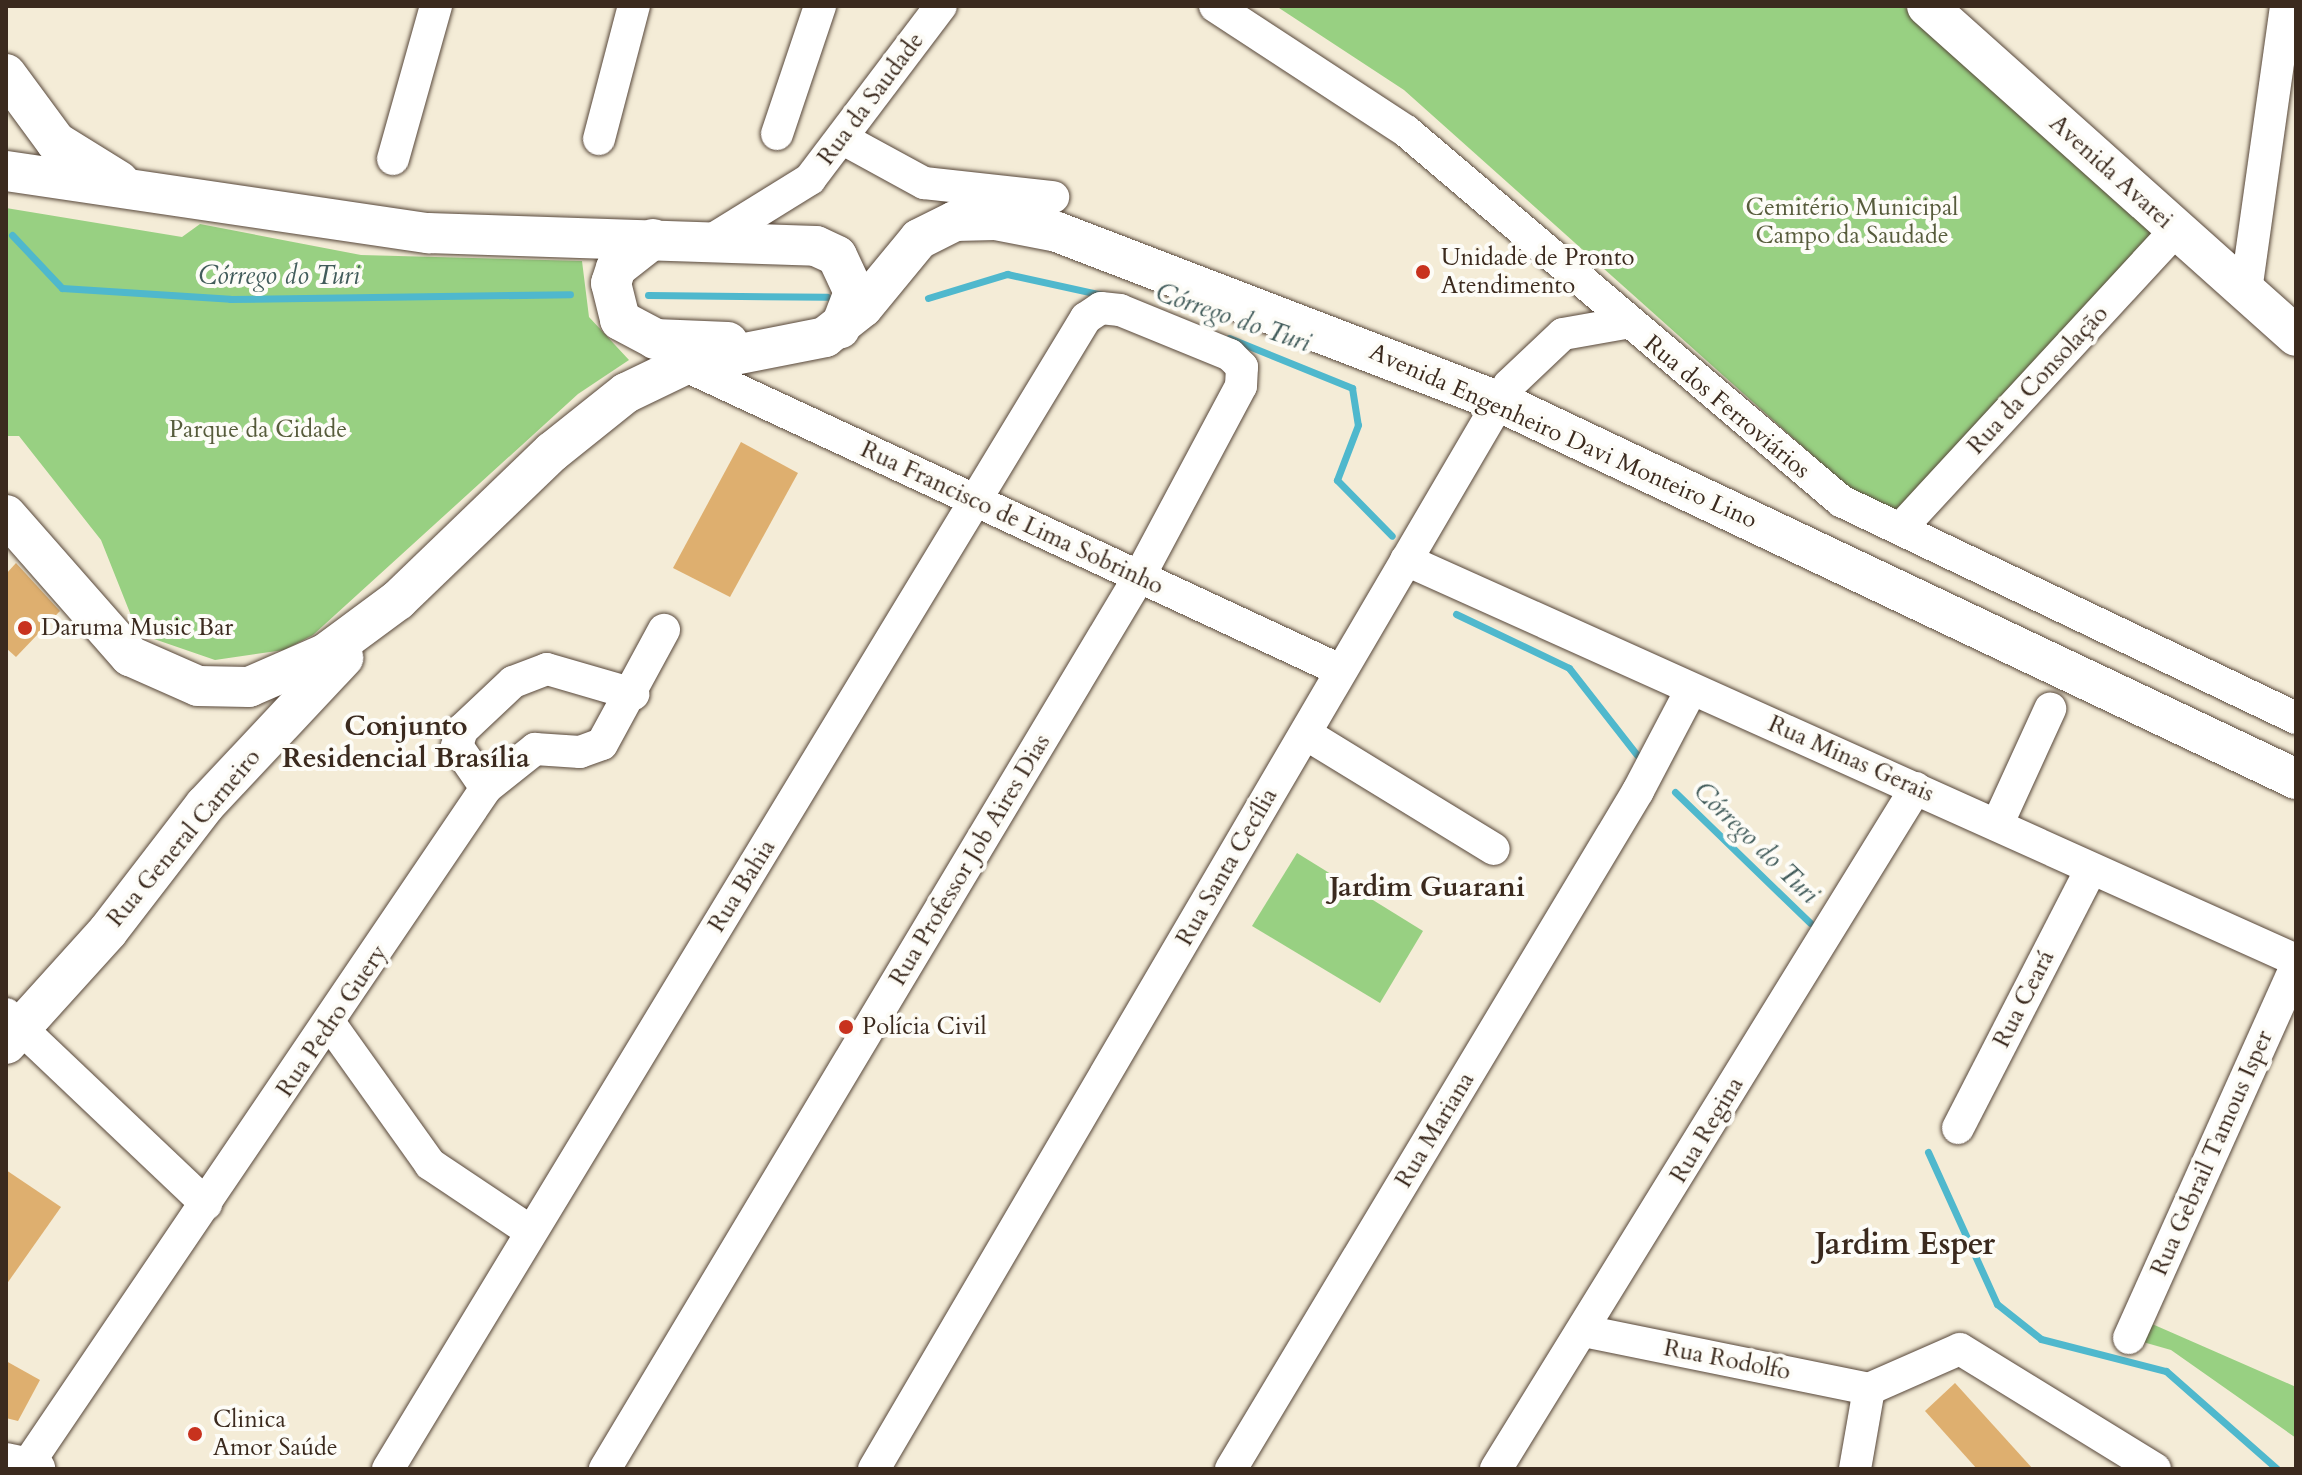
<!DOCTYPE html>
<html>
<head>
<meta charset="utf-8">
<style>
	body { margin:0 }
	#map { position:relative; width:2302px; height:1475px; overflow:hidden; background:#f4ecd7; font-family:Cardo,serif }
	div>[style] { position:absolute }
	.green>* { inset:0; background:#98d082 }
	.stream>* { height:7px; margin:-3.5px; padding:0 3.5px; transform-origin:3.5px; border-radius:3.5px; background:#4fb8cd }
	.building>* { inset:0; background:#deaf6f }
	.roads { filter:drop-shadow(0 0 2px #57473a) drop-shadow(0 0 2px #57473a) }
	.minor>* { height:32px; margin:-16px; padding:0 16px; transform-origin:16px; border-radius:16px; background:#fff }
	.major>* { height:40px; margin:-20px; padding:0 20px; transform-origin:20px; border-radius:20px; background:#fff }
	.dots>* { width:22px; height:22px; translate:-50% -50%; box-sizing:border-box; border:4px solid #fdfcf7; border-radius:50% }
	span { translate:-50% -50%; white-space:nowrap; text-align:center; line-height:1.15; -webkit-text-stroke:8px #fdfcf7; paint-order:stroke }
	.street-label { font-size:24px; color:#3b2a1e }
	.park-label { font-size:24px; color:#575c3c }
	.poi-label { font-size:24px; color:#3b2a1e }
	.left { translate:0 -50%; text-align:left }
	.water-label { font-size:26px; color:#425c5b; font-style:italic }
	.quarter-label { font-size:28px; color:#3b2a1e; font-weight:700 }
	.district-label { font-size:32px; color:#3b2a1e; font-weight:700 }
	.frame { position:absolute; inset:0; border:8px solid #3b2a1e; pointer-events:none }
</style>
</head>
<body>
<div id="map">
	<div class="green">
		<i style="clip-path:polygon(1276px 6px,1903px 6px,2161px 234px,1895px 517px,1849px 488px,1404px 90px)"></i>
		<i style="clip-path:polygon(6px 208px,182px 237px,200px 224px,361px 255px,582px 261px,589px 317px,629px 360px,578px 394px,313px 635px,284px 650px,215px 660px,154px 639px,132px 618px,101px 540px,19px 436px,6px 436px)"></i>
		<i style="clip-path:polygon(1297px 853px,1423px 931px,1380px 1003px,1252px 926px)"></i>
		<i style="clip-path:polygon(2143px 1320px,2296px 1387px,2296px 1438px,2171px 1350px,2129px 1338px)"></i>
	</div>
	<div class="stream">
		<i style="left:12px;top:235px;width:73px;rotate:46.7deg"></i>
		<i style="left:62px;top:288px;width:168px;rotate:3.7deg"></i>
		<i style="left:230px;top:299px;width:340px;rotate:-0.8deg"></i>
		<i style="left:648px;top:295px;width:179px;rotate:0.6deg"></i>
		<i style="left:928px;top:298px;width:83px;rotate:-16.9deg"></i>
		<i style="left:1007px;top:274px;width:102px;rotate:12.4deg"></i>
		<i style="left:1229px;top:338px;width:133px;rotate:22.1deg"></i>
		<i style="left:1352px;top:388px;width:37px;rotate:81deg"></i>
		<i style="left:1358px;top:425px;width:59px;rotate:110.9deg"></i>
		<i style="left:1337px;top:480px;width:78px;rotate:45.5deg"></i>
		<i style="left:1456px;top:614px;width:125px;rotate:25.5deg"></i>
		<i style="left:1569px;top:668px;width:110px;rotate:52deg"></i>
		<i style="left:1675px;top:792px;width:188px;rotate:44.1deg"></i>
		<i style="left:1928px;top:1152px;width:167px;rotate:65.6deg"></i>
		<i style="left:1997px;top:1304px;width:56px;rotate:38.5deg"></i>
		<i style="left:2041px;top:1339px;width:129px;rotate:14.4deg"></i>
		<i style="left:2166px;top:1371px;width:148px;rotate:41.4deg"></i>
	</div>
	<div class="building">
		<i style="clip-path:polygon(741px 442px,798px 473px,730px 597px,673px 568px)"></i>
		<i style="clip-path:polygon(16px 563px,60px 611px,16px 657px,6px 648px,6px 574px)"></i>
		<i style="clip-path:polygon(6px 1170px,61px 1207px,6px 1285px)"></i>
		<i style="clip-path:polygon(6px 1361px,40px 1380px,18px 1421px,6px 1418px)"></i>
		<i style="clip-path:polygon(1955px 1383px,2033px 1469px,1977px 1469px,1925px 1411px)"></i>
	</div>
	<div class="roads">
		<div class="minor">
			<i style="left:1215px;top:6px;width:228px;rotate:33.2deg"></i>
			<i style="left:1406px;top:131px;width:571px;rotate:40.38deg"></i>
			<i style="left:1841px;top:501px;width:504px;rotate:25.5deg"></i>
			<i style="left:777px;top:134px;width:135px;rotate:-71.4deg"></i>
			<i style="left:599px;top:139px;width:138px;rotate:-75.3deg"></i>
			<i style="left:845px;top:140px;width:90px;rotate:28.6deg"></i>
			<i style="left:924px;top:183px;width:130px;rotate:6.2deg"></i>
			<i style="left:393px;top:159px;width:159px;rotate:-74.3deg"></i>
			<i style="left:715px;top:238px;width:112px;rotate:-31.8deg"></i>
			<i style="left:810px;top:179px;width:217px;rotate:-52.9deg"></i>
			<i style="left:2246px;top:291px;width:288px;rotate:-82deg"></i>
			<i style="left:684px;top:365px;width:723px;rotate:24.94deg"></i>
			<i style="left:1901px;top:528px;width:404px;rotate:-47.3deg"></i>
			<i style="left:1406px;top:560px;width:976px;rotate:24.2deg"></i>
			<i style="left:1306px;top:734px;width:220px;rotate:31.5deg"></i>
			<i style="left:486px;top:788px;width:51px;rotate:-124.6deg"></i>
			<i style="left:457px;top:746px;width:17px;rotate:-73deg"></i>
			<i style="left:462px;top:730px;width:70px;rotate:-43.3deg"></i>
			<i style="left:513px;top:682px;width:36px;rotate:-21deg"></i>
			<i style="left:547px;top:669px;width:90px;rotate:16.2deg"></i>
			<i style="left:1997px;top:825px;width:128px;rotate:-65.4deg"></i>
			<i style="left:6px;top:1014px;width:276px;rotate:43.5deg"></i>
			<i style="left:331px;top:1025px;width:171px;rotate:54.5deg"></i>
			<i style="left:430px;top:1164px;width:120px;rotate:33.8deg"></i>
			<i style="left:1958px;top:1128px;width:291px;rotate:-62.8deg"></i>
			<i style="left:1584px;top:1331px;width:291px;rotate:11.5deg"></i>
			<i style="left:2129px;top:1338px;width:407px;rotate:-65.8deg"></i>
			<i style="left:1869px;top:1389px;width:99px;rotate:-23.7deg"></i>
			<i style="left:1960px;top:1349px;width:229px;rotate:31.6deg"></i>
			<i style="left:26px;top:1467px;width:820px;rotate:-55.88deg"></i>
			<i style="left:486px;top:788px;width:63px;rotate:-38.5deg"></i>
			<i style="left:535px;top:749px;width:45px;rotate:3.8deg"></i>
			<i style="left:580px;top:752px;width:23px;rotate:-20deg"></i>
			<i style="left:602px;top:744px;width:130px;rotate:-61.5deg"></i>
			<i style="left:388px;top:1469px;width:1346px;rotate:-58.77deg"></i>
			<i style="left:1086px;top:318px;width:18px;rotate:-34deg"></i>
			<i style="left:1101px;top:308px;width:19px;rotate:6deg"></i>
			<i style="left:1120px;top:310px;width:119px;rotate:22.2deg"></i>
			<i style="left:1230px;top:355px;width:17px;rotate:45deg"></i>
			<i style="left:1242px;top:367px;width:19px;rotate:93deg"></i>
			<i style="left:1241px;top:386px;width:217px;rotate:118.1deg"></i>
			<i style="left:1139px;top:577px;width:1040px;rotate:120.91deg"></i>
			<i style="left:874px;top:1469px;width:1256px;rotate:-59.64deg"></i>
			<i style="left:1509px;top:385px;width:74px;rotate:-43.4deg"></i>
			<i style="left:1563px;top:334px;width:63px;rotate:-10.1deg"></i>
			<i style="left:1231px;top:1469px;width:791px;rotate:-59.02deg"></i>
			<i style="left:1638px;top:791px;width:114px;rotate:-62.3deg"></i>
			<i style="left:1496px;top:1469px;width:800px;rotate:-58.34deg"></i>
			<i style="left:1855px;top:1469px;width:81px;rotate:-80.1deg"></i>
		</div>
		<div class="major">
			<i style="left:1927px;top:6px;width:495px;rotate:41.8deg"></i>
			<i style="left:6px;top:74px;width:84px;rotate:53.7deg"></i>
			<i style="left:56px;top:142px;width:74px;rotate:31.8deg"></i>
			<i style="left:6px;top:171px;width:427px;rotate:8.4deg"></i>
			<i style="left:428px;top:233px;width:388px;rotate:1.9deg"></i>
			<i style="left:816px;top:246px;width:23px;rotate:25deg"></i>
			<i style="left:837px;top:256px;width:40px;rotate:65deg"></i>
			<i style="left:854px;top:292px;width:39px;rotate:111deg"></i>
			<i style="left:653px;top:239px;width:47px;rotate:141.9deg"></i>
			<i style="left:616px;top:268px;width:16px;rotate:108deg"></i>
			<i style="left:611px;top:283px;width:38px;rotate:76deg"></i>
			<i style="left:620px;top:320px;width:40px;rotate:28deg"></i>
			<i style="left:655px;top:339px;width:73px;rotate:2.4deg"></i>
			<i style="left:6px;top:515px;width:188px;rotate:48.7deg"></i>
			<i style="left:130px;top:656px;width:74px;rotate:23.8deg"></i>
			<i style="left:198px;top:686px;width:51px;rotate:1.1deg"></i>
			<i style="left:249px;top:687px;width:83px;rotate:-23.5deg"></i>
			<i style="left:325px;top:654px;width:91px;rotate:-36.5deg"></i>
			<i style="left:398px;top:600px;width:214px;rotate:-43.9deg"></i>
			<i style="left:552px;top:452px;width:95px;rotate:-38.6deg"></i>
			<i style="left:626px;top:393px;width:64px;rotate:-25.8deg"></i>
			<i style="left:684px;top:365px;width:144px;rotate:-11.2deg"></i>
			<i style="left:825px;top:337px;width:48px;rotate:-38.3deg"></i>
			<i style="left:863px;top:307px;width:88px;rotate:-50.5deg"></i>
			<i style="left:919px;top:239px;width:40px;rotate:-26.6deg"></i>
			<i style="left:955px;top:221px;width:41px;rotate:-1.4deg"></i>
			<i style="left:996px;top:220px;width:62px;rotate:11.1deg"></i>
			<i style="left:1057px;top:232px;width:474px;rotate:21deg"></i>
			<i style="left:1500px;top:402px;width:881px;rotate:25.34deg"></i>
			<i style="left:6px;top:1044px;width:152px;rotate:-47.9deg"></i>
			<i style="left:108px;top:931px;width:159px;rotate:-52.4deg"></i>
			<i style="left:205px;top:805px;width:202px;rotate:-46.8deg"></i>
			<i style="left:6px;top:1463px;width:30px;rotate:12deg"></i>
		</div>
	</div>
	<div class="dots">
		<i style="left:1423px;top:272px;background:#c8321e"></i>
		<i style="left:25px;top:628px;background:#c8321e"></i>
		<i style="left:846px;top:1027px;background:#c8321e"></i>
		<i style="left:195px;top:1434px;background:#c8321e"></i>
	</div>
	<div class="street-label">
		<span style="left:871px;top:99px;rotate:-53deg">Rua da Saudade</span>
		<span style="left:2111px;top:172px;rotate:42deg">Avenida Avarei</span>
		<span style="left:2038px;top:380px;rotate:-47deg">Rua da Consolação</span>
		<span style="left:1727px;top:407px;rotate:40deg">Rua dos Ferroviários</span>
		<span style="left:1563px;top:436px;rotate:24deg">Avenida Engenheiro Davi Monteiro Lino</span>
		<span style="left:1012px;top:518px;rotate:25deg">Rua Francisco de Lima Sobrinho</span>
		<span style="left:1851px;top:759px;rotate:24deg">Rua Minas Gerais</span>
		<span style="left:184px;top:838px;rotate:-50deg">Rua General Carneiro</span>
		<span style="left:970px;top:860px;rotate:-59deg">Rua Professor Job Aires Dias</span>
		<span style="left:1227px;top:867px;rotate:-60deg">Rua Santa Cecília</span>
		<span style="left:742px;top:886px;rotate:-58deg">Rua Bahia</span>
		<span style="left:2024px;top:999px;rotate:-63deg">Rua Ceará</span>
		<span style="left:332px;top:1021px;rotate:-56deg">Rua Pedro Guery</span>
		<span style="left:1435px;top:1130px;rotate:-59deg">Rua Mariana</span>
		<span style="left:1707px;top:1130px;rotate:-59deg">Rua Regina</span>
		<span style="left:2212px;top:1153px;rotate:-66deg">Rua Gebrail Tamous Isper</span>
		<span style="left:1727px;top:1360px;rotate:11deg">Rua Rodolfo</span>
	</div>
	<div class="park-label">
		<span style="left:1852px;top:222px">Cemitério Municipal<br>Campo da Saudade</span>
		<span style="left:258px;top:430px">Parque da Cidade</span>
	</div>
	<div class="poi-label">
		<span class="left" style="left:1441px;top:272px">Unidade de Pronto<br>Atendimento</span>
		<span class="left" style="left:41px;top:628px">Daruma Music Bar</span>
		<span class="left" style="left:862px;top:1027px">Polícia Civil</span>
		<span class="left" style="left:213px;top:1434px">Clinica<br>Amor Saúde</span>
	</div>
	<div class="water-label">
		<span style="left:279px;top:276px">Córrego do Turi</span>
		<span style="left:1233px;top:318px;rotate:19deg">Córrego do Turi</span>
		<span style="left:1756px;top:843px;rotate:44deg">Córrego do Turi</span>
	</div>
	<div class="quarter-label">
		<span style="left:406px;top:742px">Conjunto<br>Residencial Brasília</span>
		<span style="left:1427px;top:887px">Jardim Guarani</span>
	</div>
	<div class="district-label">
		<span style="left:1905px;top:1244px">Jardim Esper</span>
	</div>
	<div class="frame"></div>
</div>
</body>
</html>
